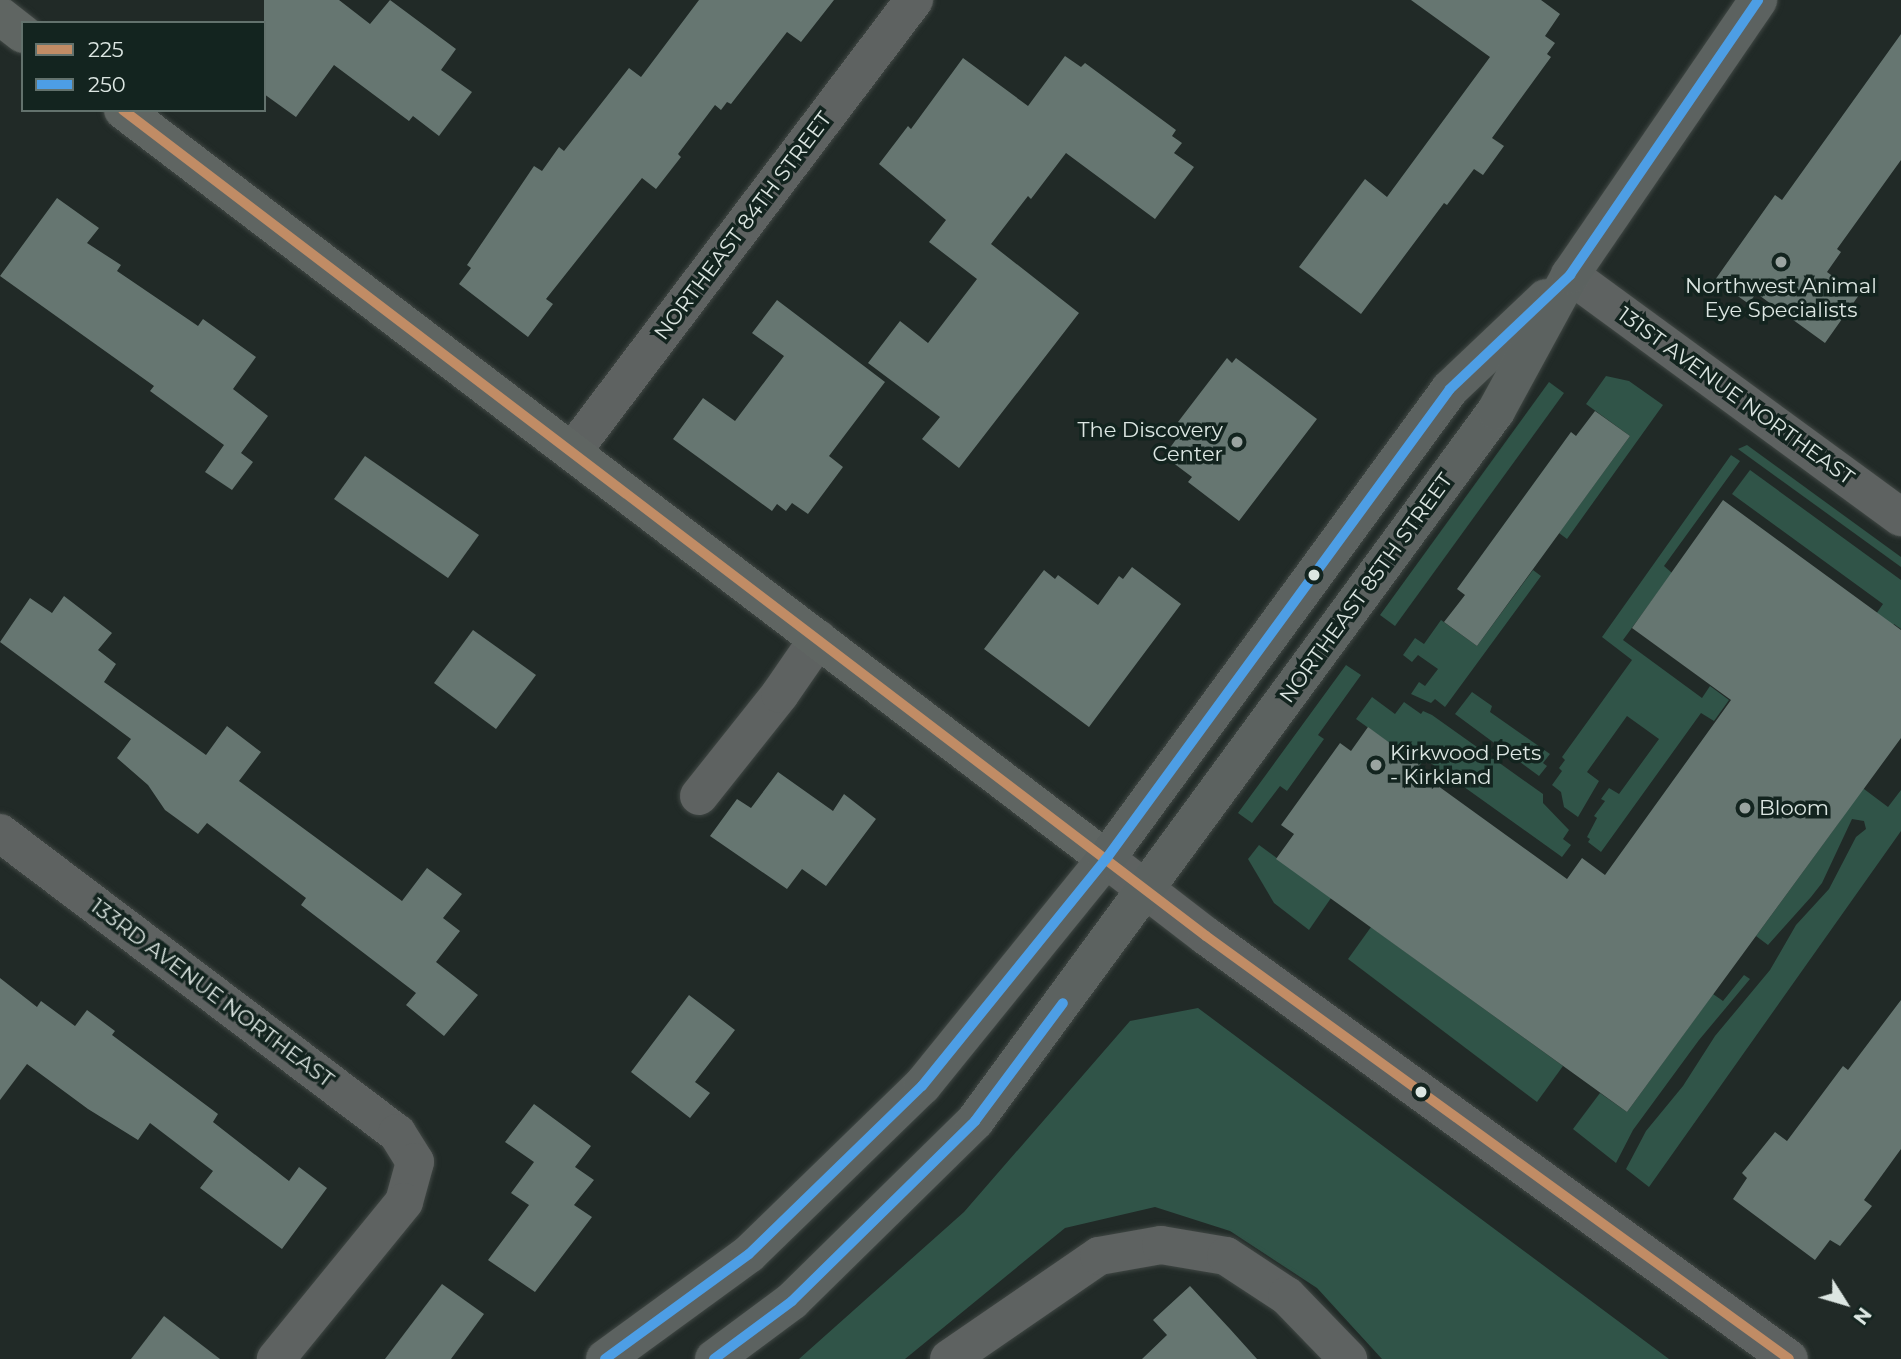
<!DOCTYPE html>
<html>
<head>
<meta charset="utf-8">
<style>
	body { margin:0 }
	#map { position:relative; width:1901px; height:1359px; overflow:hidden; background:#212a27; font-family:Montserrat,sans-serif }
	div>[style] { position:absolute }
	.green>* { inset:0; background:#305448 }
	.building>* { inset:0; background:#667671 }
	.roads { filter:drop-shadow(0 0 2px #404744) drop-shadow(0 0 2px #404744) }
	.minor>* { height:38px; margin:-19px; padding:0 19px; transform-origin:19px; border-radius:19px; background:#5e6261 }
	.tertiary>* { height:38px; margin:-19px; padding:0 19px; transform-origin:19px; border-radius:19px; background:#5e6261 }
	.secondary>* { height:38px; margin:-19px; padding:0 19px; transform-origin:19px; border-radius:19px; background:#5f6562 }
	.primary>* { height:38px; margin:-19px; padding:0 19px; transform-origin:19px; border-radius:19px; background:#5c6260 }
	.bus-1>* { height:10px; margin:-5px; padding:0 5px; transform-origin:5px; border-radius:5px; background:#c18c65 }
	.bus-2>* { height:10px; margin:-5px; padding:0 5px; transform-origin:5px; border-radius:5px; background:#4d9ee5 }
	.dots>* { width:19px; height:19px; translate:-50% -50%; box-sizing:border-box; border:4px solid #13241f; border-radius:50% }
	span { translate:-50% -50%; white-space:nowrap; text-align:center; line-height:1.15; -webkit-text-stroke:7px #13241f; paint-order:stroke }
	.street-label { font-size:21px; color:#dce6e2 }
	.poi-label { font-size:21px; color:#dce6e2 }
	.right { translate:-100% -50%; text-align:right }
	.left { translate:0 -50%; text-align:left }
	.legend { position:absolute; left:21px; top:21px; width:245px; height:91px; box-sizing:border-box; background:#13241f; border:2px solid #63726d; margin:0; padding:9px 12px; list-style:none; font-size:21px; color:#dce6e2 }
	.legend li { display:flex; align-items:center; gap:14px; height:35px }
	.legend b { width:35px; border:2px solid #63726d }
	.north { position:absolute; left:1810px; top:1268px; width:70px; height:70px; -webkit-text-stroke:5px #13241f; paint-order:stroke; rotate:127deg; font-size:19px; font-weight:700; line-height:28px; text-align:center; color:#dce6e2 }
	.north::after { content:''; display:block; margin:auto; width:24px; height:32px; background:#dce6e2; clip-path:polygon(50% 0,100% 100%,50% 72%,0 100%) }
</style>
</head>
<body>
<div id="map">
	<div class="green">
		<i style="clip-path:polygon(1606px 376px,1629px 381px,1663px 405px,1567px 539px,1559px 533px,1630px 436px,1586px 404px)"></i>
		<i style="clip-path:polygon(1549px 382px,1564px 393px,1395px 626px,1380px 615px)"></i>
		<i style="clip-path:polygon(1747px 445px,1901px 557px,1901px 567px,1738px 449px)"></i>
		<i style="clip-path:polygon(1731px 455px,1740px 461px,1664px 566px,1672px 573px,1623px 640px,1702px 698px,1710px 686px,1729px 700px,1714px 721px,1701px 713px,1601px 852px,1588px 842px,1590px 839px,1587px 837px,1597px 818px,1594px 816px,1605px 801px,1601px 799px,1609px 788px,1619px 794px,1659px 739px,1627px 716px,1587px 772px,1599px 781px,1578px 817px,1564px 807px,1561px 792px,1552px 785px,1562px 771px,1559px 768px,1565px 760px,1562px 757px,1632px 660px,1602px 637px)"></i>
		<i style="clip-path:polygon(1750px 470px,1901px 580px,1901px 629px,1894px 624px,1890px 629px,1874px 617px,1883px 604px,1732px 494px)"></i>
		<i style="clip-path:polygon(1533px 570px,1541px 576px,1445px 707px,1435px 699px,1431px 703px,1411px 694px,1419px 682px,1425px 686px,1438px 669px,1418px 655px,1412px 662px,1403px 655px,1415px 638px,1424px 644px,1441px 620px,1477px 646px)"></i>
		<i style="clip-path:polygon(1346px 665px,1361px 675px,1318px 735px,1324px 739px,1287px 791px,1280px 786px,1252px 823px,1238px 813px)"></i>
		<i style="clip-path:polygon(1472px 692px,1492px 706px,1490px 712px,1550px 754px,1543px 763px,1547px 766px,1539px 776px,1455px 714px)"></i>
		<i style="clip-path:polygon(1372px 697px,1395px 714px,1404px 702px,1421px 714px,1423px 711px,1432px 715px,1543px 794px,1543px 803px,1569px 830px,1563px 839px,1571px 845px,1562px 857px,1425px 759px,1420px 765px,1356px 719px)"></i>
		<i style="clip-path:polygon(1856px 783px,1888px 807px,1901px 790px,1901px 831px,1649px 1187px,1626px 1169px,1646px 1131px,1683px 1086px,1715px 1036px,1770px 970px,1796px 925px,1829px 889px,1856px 837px,1866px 829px,1864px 821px,1852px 819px,1822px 883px,1811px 897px,1768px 945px,1756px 936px,1840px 821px)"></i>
		<i style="clip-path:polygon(1259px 845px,1331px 898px,1309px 930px,1274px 903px,1248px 859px)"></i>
		<i style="clip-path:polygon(1371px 927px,1563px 1066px,1537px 1102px,1348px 959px)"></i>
		<i style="clip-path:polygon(1744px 975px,1750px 979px,1699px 1040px,1633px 1130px,1616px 1163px,1573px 1129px,1600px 1093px,1627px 1112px,1713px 994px,1723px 1001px)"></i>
		<i style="clip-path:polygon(1198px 1008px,1669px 1359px,1382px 1359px,1317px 1288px,1230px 1231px,1155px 1207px,1065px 1228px,905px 1359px,799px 1359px,964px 1212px,1130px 1021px)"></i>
	</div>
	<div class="building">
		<i style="clip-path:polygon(264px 0,339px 0,370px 24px,390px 0,456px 49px,441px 70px,472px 92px,439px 136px,413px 116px,409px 121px,334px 65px,296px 117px,264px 94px)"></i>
		<i style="clip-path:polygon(699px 0,834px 0,801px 42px,787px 32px,731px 104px,727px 102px,721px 110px,715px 105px,678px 154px,681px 157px,656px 189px,642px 178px,546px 299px,553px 304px,528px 337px,459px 284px,471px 268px,467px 265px,534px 166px,542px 171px,559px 147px,564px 151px,629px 68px,641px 77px)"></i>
		<i style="clip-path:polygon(1411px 0,1541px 0,1560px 14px,1545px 36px,1555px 43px,1547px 54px,1551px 57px,1492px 138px,1504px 146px,1483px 175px,1474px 169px,1447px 205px,1444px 203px,1361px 314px,1299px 267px,1365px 179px,1387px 197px,1490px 57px)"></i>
		<i style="clip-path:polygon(1901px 34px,1901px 160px,1837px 249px,1841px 252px,1827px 272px,1859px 295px,1825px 343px,1756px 293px,1749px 304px,1715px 280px,1775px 195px,1782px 200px)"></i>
		<i style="clip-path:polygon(1065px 56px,1081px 67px,1085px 63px,1176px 130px,1172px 136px,1182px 143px,1174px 153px,1194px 167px,1155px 219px,1066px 153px,1031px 199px,1028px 196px,991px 244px,1079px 313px,959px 468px,922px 439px,940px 417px,868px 363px,900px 321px,928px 343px,977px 279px,929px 242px,946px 220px,879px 164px,908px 126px,911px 129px,963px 58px,1028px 106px)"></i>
		<i style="clip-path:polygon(57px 198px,99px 228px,87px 243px,121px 265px,117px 271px,198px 326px,203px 319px,256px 357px,233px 389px,268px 416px,241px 453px,253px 462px,232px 490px,205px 472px,224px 445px,150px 391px,154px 386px,0 276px)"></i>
		<i style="clip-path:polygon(777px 300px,885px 382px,829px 456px,843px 467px,808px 514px,792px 503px,786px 511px,777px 504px,772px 511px,673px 439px,703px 398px,735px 421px,784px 356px,752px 333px)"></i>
		<i style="clip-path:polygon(1227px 358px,1232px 363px,1236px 358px,1317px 419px,1239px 521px,1188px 482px,1192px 477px,1164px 456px,1185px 427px,1178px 422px)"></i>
		<i style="clip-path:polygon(1595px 411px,1630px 436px,1477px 646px,1444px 622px,1465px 595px,1457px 589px,1571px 432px,1576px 436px)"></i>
		<i style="clip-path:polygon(365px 456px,479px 535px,448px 578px,334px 499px)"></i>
		<i style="clip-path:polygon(1723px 500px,1901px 630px,1901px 738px,1627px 1112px,1276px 859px,1294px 834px,1281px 825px,1340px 743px,1351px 751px,1368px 727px,1420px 765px,1416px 770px,1567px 879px,1582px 858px,1605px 875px,1731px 700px,1632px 628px)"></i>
		<i style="clip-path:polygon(1132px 567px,1181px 604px,1089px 727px,984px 649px,1044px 570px,1055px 579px,1058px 575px,1098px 605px,1119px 576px,1123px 579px)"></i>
		<i style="clip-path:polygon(64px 596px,112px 633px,98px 650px,116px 664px,104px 682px,206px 755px,227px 726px,261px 752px,239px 781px,402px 901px,427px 868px,462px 894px,443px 918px,460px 931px,436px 962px,478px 995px,444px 1036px,406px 1005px,416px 993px,301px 905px,306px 898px,207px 823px,198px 834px,165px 810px,148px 785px,117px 758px,131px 739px,0 642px,30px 598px,52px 613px)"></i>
		<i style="clip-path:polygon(473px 630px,536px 675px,496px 729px,434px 683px)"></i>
		<i style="clip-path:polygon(778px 772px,833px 811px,844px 794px,876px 819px,826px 886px,802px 869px,787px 889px,710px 836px,737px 799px,751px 808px)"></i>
		<i style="clip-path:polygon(0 978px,37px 1007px,41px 1001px,75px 1026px,87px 1010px,115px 1031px,112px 1035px,218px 1114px,213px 1122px,289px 1181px,299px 1167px,327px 1188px,282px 1249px,200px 1188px,213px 1171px,150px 1123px,138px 1140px,88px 1109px,27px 1064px,0 1100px)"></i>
		<i style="clip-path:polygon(689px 995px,735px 1030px,695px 1082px,710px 1093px,690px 1118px,631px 1072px)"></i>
		<i style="clip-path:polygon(1901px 1000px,1901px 1149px,1864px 1200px,1872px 1206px,1840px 1246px,1830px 1240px,1815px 1260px,1733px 1199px,1747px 1178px,1742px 1173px,1775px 1132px,1787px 1141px,1843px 1066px,1848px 1070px)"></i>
		<i style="clip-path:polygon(534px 1104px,591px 1146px,575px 1167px,594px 1180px,574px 1205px,592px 1217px,535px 1292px,488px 1260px,529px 1205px,511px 1193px,534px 1162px,505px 1142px)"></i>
		<i style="clip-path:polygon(442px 1284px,484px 1314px,451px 1359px,385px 1359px)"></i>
		<i style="clip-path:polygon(1190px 1286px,1230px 1329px,1257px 1359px,1142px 1359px,1167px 1335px,1153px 1320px)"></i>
		<i style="clip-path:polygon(164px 1316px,220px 1359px,131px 1359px)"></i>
	</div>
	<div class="roads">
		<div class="minor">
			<i style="left:1570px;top:275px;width:410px;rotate:36.2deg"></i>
			<i style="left:572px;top:452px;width:567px;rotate:-52.89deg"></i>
			<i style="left:699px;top:796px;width:130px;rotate:-51.5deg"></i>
			<i style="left:780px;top:694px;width:67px;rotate:-55.4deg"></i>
			<i style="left:0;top:833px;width:498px;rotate:37.1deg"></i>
			<i style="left:397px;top:1133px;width:34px;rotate:58deg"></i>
			<i style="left:415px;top:1162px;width:41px;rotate:105.4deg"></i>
			<i style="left:404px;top:1202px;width:203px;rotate:129.2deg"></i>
			<i style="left:949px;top:1359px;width:182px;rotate:-34.5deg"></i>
			<i style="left:1099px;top:1256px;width:63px;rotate:-10.1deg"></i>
			<i style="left:1161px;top:1245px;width:66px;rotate:9.6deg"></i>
			<i style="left:1226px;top:1256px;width:73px;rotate:33.3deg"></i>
			<i style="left:1287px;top:1296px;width:88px;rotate:45.9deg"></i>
		</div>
		<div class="tertiary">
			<i style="left:1106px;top:859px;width:126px;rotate:37.6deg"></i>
			<i style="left:1206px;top:936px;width:720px;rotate:35.96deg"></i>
		</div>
		<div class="secondary">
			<i style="left:0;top:16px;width:29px;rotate:38deg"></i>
			<i style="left:123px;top:110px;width:1236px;rotate:37.31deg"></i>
		</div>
		<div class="primary">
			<i style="left:605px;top:1359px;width:178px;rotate:-36.1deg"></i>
			<i style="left:749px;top:1254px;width:241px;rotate:-44.2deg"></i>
			<i style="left:922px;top:1086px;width:292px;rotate:-51deg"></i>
			<i style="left:1106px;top:859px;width:582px;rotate:-53.8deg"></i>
			<i style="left:1450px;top:389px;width:132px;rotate:-43.5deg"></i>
			<i style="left:714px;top:1359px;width:97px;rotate:-36.6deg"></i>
			<i style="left:792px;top:1301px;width:257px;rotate:-44.5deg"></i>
			<i style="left:975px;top:1121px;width:881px;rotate:-53.73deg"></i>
			<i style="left:1496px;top:411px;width:155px;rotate:-61.4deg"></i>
			<i style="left:1570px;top:275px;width:333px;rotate:-55.6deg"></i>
		</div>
	</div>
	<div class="bus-1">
		<i style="left:123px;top:110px;width:1362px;rotate:37.33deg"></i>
		<i style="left:1206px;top:936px;width:720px;rotate:35.96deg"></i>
	</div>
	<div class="bus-2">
		<i style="left:605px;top:1359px;width:178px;rotate:-36.1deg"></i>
		<i style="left:749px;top:1254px;width:241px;rotate:-44.2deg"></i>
		<i style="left:922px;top:1086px;width:292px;rotate:-51deg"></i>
		<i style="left:1106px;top:859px;width:582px;rotate:-53.8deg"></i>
		<i style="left:1450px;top:389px;width:166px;rotate:-43.5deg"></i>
		<i style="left:1570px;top:275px;width:333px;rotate:-55.6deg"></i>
		<i style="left:714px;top:1359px;width:97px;rotate:-36.6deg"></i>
		<i style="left:792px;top:1301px;width:257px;rotate:-44.5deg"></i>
		<i style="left:975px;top:1121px;width:147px;rotate:-53.3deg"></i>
	</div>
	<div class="dots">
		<i style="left:1781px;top:262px;background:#9ba4a1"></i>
		<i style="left:1237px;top:442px;background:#9ba4a1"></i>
		<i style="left:1314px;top:575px;background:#dce6e2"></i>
		<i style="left:1376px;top:765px;background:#9ba4a1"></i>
		<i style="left:1745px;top:808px;background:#9ba4a1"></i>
		<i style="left:1421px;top:1092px;background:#dce6e2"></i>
	</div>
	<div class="street-label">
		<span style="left:743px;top:226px;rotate:-53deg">NORTHEAST 84TH STREET</span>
		<span style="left:1736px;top:396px;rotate:36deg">131ST AVENUE NORTHEAST</span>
		<span style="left:1366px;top:588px;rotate:-54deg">NORTHEAST 85TH STREET</span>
		<span style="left:212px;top:993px;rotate:37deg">133RD AVENUE NORTHEAST</span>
	</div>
	<div class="poi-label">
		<span style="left:1781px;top:298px">Northwest Animal<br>Eye Specialists</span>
		<span class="right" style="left:1223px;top:442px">The Discovery<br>Center</span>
		<span class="left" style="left:1390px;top:765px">Kirkwood Pets<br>- Kirkland</span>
		<span class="left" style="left:1759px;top:808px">Bloom</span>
	</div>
	<ul class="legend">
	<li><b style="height:9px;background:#c18c65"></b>225</li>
	<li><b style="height:9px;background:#4d9ee5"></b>250</li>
	</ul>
	<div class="north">N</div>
</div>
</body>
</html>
